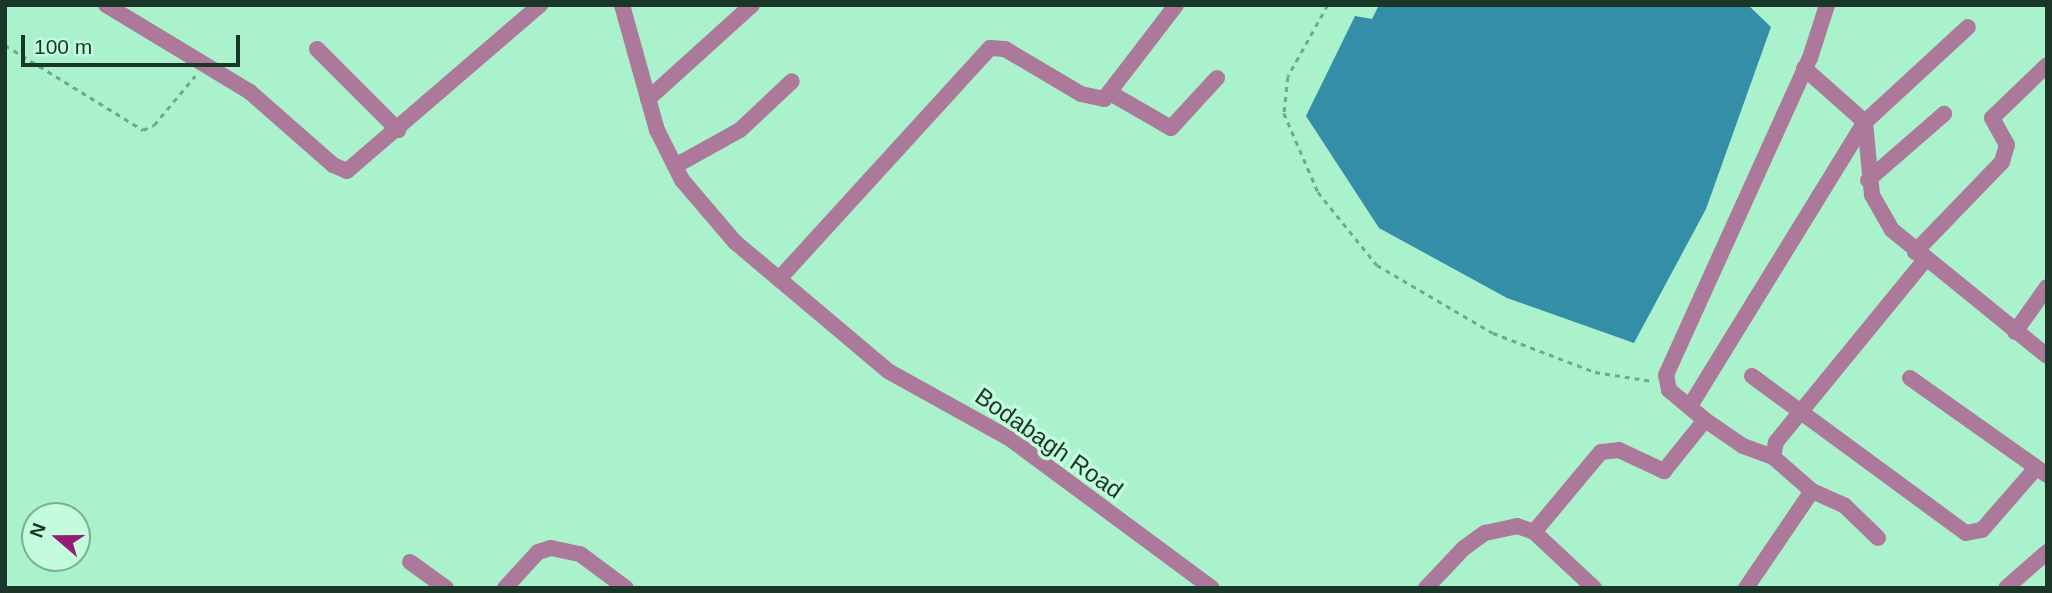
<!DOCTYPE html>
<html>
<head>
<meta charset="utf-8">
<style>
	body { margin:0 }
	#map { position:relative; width:2052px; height:593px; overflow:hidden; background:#aaf2cb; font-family:Helvetica,sans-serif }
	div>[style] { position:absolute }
	.water>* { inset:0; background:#348ea8 }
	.path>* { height:2.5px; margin-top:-1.25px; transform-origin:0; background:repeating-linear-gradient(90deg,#71a88b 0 5px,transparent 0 10px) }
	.minor>* { height:16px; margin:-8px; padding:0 8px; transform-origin:8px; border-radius:8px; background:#ac799a }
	span { translate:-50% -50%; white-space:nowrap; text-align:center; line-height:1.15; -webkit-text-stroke:7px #c3fcdc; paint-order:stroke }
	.street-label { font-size:24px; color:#193628 }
	.frame { position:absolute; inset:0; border:7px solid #193628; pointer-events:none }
	.north { position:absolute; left:21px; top:502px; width:70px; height:70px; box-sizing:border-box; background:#c3fcdc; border:2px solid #7fad94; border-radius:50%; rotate:290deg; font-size:19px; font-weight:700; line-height:28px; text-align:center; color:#193628 }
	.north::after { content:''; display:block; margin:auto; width:24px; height:32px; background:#951b77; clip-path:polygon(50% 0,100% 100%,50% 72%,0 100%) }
	.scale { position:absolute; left:21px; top:35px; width:219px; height:32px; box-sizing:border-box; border:4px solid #193628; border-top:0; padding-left:9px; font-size:21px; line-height:24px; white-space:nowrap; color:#193628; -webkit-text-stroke:5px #c3fcdc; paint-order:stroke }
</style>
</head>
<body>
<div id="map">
	<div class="water">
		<i style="clip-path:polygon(1379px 5px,1748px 5px,1771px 27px,1706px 209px,1634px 343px,1507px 298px,1379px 228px,1306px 116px,1355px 16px,1372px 19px)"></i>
	</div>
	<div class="path">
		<i style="left:1328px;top:5px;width:82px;rotate:119.1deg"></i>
		<i style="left:1288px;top:77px;width:36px;rotate:96deg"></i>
		<i style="left:1284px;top:113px;width:86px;rotate:66.7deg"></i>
		<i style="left:1318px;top:192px;width:94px;rotate:51.1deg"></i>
		<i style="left:1377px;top:265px;width:134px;rotate:30.4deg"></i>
		<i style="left:1493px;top:333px;width:109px;rotate:20.9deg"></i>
		<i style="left:1595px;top:372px;width:58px;rotate:9deg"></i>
		<i style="left:5px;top:45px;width:162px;rotate:31.6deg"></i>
		<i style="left:143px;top:130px;width:12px;rotate:-24deg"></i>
		<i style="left:154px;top:125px;width:64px;rotate:-50.1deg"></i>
	</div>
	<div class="minor">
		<i style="left:106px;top:5px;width:168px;rotate:31.1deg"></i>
		<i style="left:250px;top:92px;width:111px;rotate:41.3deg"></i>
		<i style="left:333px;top:165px;width:15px;rotate:23deg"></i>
		<i style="left:347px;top:171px;width:255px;rotate:-40.7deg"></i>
		<i style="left:622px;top:5px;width:130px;rotate:74.4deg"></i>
		<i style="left:657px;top:130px;width:56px;rotate:63.4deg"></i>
		<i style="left:682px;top:180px;width:82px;rotate:49.5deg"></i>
		<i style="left:735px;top:242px;width:200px;rotate:40.1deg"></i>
		<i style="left:888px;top:371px;width:138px;rotate:29deg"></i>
		<i style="left:1009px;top:438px;width:252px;rotate:36.5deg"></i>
		<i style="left:317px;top:49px;width:115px;rotate:45deg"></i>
		<i style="left:1804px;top:68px;width:81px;rotate:41.5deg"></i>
		<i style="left:1865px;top:122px;width:73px;rotate:84.5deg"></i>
		<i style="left:1872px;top:195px;width:40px;rotate:60.3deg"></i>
		<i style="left:1892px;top:230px;width:200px;rotate:39.1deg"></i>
		<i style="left:1112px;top:94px;width:68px;rotate:30deg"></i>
		<i style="left:1171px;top:128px;width:68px;rotate:-47.4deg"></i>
		<i style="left:648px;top:99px;width:140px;rotate:-42.1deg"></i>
		<i style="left:675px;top:166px;width:74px;rotate:-29deg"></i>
		<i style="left:740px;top:130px;width:71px;rotate:-43.3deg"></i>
		<i style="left:1868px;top:180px;width:101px;rotate:-41deg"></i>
		<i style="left:1915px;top:252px;width:125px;rotate:-46deg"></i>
		<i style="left:2002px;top:162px;width:18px;rotate:-74deg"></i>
		<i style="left:2007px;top:145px;width:31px;rotate:-119deg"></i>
		<i style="left:1992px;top:118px;width:76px;rotate:-43.9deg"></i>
		<i style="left:779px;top:279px;width:313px;rotate:-47.6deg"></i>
		<i style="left:990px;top:48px;width:15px;rotate:4deg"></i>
		<i style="left:1005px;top:49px;width:88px;rotate:30.6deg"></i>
		<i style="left:1081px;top:94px;width:24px;rotate:12deg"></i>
		<i style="left:1104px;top:99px;width:118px;rotate:-52.5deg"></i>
		<i style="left:2015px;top:332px;width:55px;rotate:-54.6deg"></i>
		<i style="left:1752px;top:376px;width:265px;rotate:36.3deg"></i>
		<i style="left:1966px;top:533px;width:16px;rotate:-11deg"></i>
		<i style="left:1982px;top:530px;width:82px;rotate:-48.9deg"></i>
		<i style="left:1910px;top:378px;width:168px;rotate:35.3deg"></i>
		<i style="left:1690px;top:406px;width:334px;rotate:-58.4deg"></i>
		<i style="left:1865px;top:122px;width:140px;rotate:-42.7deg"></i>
		<i style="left:1773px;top:457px;width:32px;rotate:-160deg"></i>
		<i style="left:1743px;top:446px;width:46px;rotate:-145.6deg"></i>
		<i style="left:1705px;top:420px;width:47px;rotate:-140.2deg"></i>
		<i style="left:1669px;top:390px;width:15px;rotate:-101deg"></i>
		<i style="left:1666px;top:375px;width:348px;rotate:-65.6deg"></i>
		<i style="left:1810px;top:58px;width:56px;rotate:-72.2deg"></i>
		<i style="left:1812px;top:491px;width:36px;rotate:24deg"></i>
		<i style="left:1845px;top:506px;width:46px;rotate:44.1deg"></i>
		<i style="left:1534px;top:532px;width:104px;rotate:-50.1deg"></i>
		<i style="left:1601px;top:452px;width:18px;rotate:-6deg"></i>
		<i style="left:1619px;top:450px;width:50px;rotate:25deg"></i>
		<i style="left:1664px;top:471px;width:65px;rotate:-51.2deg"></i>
		<i style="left:410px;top:562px;width:44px;rotate:35.8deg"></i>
		<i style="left:505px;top:588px;width:49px;rotate:-47.5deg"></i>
		<i style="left:538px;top:552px;width:14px;rotate:-17deg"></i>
		<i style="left:551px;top:548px;width:30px;rotate:12deg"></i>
		<i style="left:580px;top:554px;width:57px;rotate:36.5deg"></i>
		<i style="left:1426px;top:588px;width:55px;rotate:-46.5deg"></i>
		<i style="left:1464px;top:548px;width:26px;rotate:-36deg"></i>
		<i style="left:1485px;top:533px;width:33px;rotate:-12deg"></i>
		<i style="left:1517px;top:526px;width:18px;rotate:19deg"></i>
		<i style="left:1534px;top:532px;width:82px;rotate:43deg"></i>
		<i style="left:1746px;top:588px;width:117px;rotate:-55.8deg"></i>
		<i style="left:1812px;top:491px;width:52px;rotate:-138.9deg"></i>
		<i style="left:1773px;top:457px;width:15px;rotate:-79deg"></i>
		<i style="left:1776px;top:442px;width:235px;rotate:-50.7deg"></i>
		<i style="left:2006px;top:588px;width:55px;rotate:-41.3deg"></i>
	</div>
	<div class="street-label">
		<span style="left:1049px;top:443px;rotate:35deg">Bodabagh Road</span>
	</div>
	<div class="frame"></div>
	<div class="north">N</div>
	<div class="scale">100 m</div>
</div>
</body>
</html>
